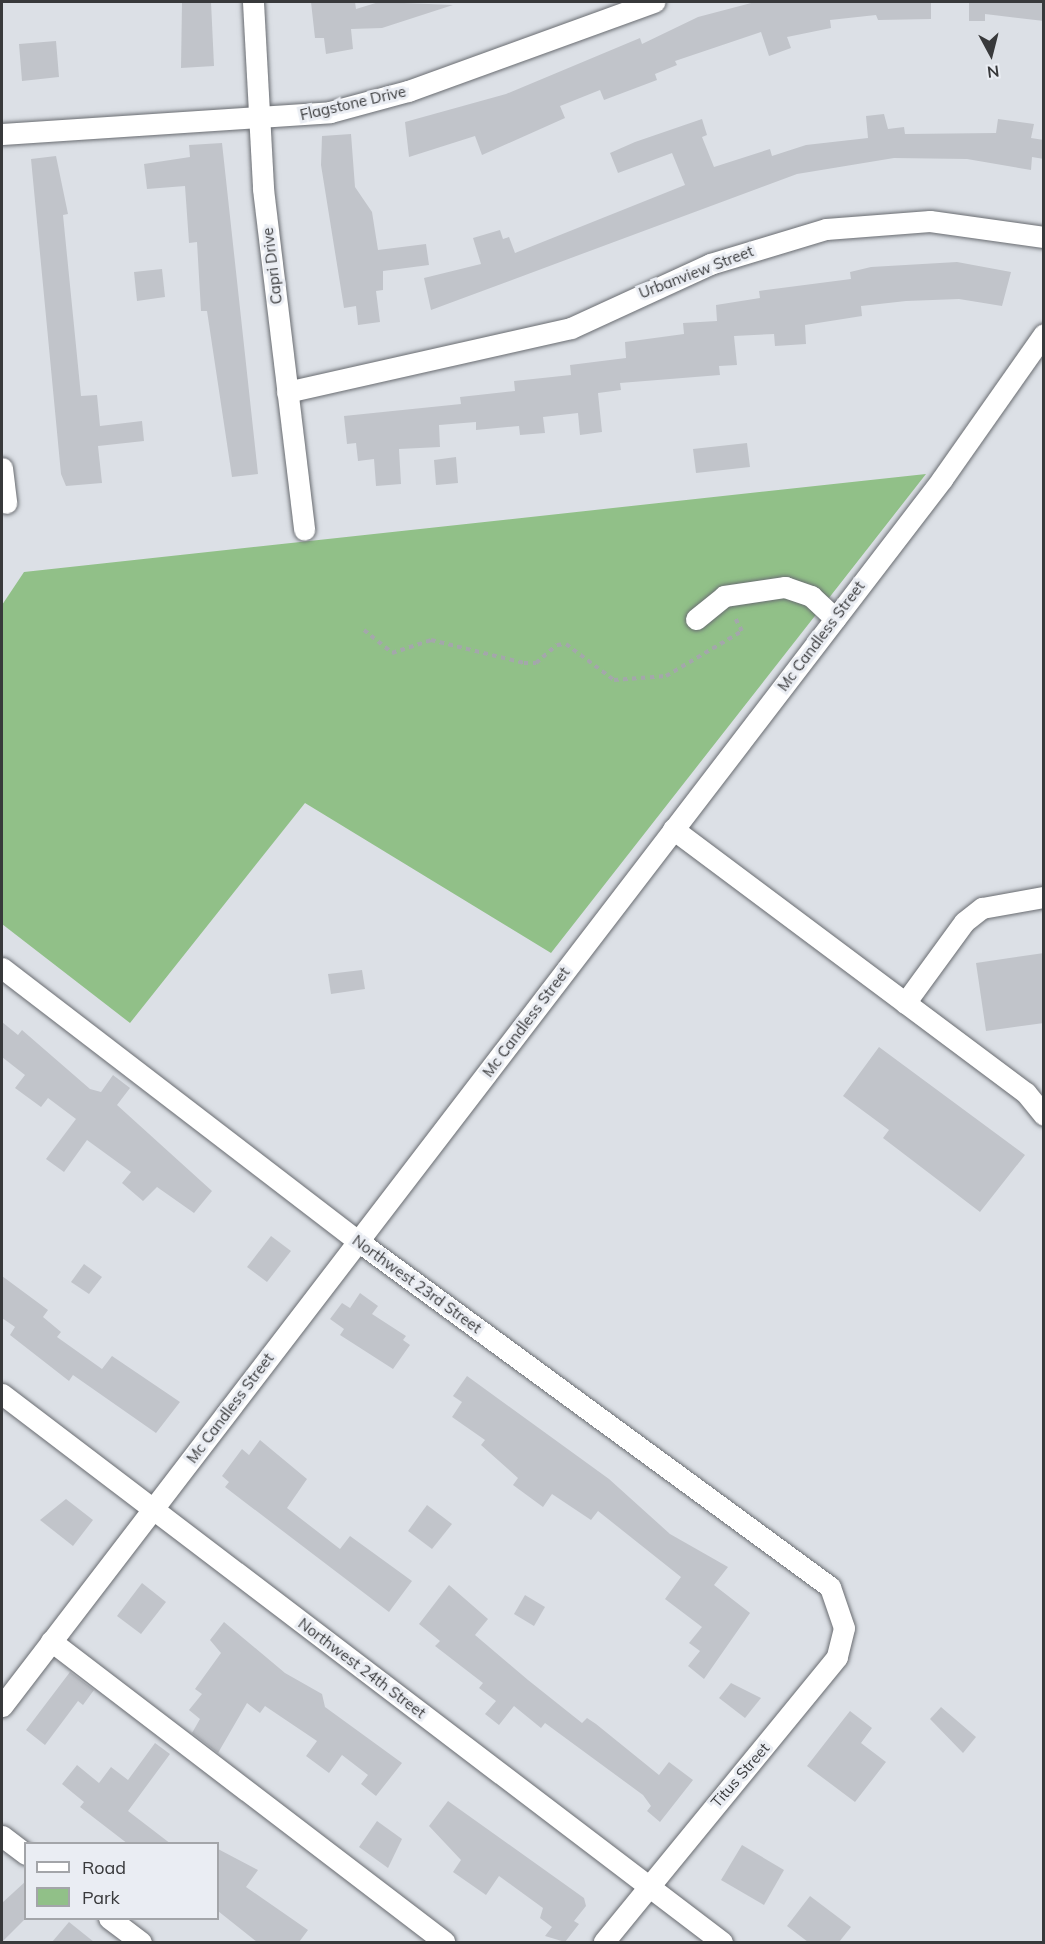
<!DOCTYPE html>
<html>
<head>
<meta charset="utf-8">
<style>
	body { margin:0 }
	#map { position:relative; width:1045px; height:1944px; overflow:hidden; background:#dce0e6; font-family:Mulish,sans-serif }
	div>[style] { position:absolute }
	.green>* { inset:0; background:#91c088 }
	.building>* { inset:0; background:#c1c4ca }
	.path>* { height:4px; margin-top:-2px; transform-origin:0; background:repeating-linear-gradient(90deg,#a4a7ab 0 4.5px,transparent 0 9px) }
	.roads { filter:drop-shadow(0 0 2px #696c71) drop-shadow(0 0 2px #696c71) }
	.minor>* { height:21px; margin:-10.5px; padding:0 10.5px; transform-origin:10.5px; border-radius:10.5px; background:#fff }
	span { translate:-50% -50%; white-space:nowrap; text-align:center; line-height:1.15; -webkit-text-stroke:6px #eaedf3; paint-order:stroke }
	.street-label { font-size:15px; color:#38393b }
	.frame { position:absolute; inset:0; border:3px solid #38393b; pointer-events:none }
	.legend { position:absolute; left:24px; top:1842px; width:195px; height:78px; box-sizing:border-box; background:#eaedf3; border:2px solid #a3a5a9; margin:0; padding:8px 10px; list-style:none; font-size:18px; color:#38393b }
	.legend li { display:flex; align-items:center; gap:12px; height:30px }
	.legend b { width:30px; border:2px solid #a3a5a9 }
	.north { position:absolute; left:961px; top:24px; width:60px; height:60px; -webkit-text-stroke:4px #eaedf3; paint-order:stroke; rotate:173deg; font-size:16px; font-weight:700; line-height:24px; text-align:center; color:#38393b }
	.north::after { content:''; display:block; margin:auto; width:21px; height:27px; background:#38393b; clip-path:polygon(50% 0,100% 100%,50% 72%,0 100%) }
</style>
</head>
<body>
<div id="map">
	<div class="green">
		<i style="clip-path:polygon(926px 474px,551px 953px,305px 803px,130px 1023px,2px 924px,2px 605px,24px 572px)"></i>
	</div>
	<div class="building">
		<i style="clip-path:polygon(182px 2px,211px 2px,214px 66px,181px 68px)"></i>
		<i style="clip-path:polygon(311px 2px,355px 2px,356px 9px,379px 2px,453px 5px,382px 28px,351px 29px,353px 49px,326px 54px,324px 38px,315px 38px)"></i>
		<i style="clip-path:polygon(755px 2px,931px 2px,931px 19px,878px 20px,876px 15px,830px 20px,831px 28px,787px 37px,791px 48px,769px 56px,761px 32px,675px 61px,677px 65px,655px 74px,657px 80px,604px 100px,600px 90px,560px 106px,565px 118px,482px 155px,475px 136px,409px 157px,405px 122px,506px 94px,640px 38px,642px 44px,698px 17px)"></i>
		<i style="clip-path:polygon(969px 2px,1044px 2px,1044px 21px,985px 14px,985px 21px,969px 21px)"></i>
		<i style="clip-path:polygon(56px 41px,59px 77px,22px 81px,19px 44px)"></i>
		<i style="clip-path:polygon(884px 114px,888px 129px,904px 127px,905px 134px,996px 133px,998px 119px,1034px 124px,1031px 138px,1044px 140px,1044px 159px,1032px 157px,1031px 170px,967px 159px,894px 158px,797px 174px,431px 310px,424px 278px,481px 264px,473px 238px,500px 230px,503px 239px,509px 237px,515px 253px,685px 185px,672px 153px,618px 173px,610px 153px,635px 142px,702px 119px,707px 135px,702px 137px,714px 167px,770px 149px,772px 156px,806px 145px,868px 138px,866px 116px)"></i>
		<i style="clip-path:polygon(351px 134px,355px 187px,372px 212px,378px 250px,426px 244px,429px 265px,383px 271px,383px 290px,376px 291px,380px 322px,358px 325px,356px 306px,344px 308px,321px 165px,322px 136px)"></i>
		<i style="clip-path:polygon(222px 143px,258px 474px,232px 477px,207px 311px,201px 311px,197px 242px,189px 243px,185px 186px,147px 189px,144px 164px,190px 157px,189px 145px)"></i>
		<i style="clip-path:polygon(56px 156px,68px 214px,63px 215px,81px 396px,97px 395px,100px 426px,142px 421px,144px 441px,98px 446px,102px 483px,66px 486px,61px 474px,31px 159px)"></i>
		<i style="clip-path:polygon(957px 262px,1011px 272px,1002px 306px,959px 299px,906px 301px,861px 306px,862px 316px,805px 325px,806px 344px,775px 346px,774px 334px,734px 336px,737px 365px,719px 366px,720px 375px,620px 383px,621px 390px,598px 393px,602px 432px,580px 435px,578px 413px,543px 417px,545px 433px,520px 435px,519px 426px,476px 430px,476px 422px,439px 425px,440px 447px,399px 449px,401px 484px,376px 486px,374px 459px,358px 461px,356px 443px,347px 444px,344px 416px,461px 404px,460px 397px,515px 391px,514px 381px,571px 375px,570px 365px,626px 358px,625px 342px,684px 334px,683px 323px,717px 321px,716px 305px,760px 298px,759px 291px,851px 279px,850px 272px,871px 267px)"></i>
		<i style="clip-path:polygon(162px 269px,165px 297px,137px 301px,134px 272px)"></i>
		<i style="clip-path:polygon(747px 443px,750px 467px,696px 473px,693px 449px)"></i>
		<i style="clip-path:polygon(456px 457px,458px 483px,436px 485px,434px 460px)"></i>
		<i style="clip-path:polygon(1044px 953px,1044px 1023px,986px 1031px,976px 963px)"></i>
		<i style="clip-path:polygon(362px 970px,365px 989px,331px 994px,328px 974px)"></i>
		<i style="clip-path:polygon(2px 1022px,18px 1035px,22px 1030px,90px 1089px,101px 1092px,113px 1075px,130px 1088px,117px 1105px,212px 1191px,194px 1213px,157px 1187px,143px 1201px,122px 1183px,131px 1172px,87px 1140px,64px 1172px,46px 1159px,76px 1119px,48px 1098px,41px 1107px,15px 1088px,25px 1075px,2px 1057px)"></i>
		<i style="clip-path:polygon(879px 1047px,1025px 1155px,980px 1212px,883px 1138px,889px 1130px,843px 1096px)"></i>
		<i style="clip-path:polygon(271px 1236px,291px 1251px,267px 1282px,247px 1267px)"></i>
		<i style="clip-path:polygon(84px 1264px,102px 1277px,89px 1294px,71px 1282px)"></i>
		<i style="clip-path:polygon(2px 1276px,48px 1310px,43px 1317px,61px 1332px,57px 1337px,102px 1369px,112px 1356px,180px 1402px,156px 1433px,73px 1375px,69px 1381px,10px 1335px,15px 1327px,2px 1318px)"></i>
		<i style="clip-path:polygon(360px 1293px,378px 1306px,372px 1314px,406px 1336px,403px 1340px,410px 1345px,393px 1369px,340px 1335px,344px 1329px,330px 1319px,342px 1303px,350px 1308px)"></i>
		<i style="clip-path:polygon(467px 1376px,609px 1479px,670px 1534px,728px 1567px,714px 1585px,750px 1613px,704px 1679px,688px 1666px,700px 1651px,689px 1643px,702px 1627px,665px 1599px,681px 1577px,598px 1511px,591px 1520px,552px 1494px,543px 1507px,513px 1485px,518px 1478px,481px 1445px,485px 1440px,452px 1417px,462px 1402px,453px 1396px)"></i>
		<i style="clip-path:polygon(260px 1440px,307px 1479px,287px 1508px,340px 1549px,350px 1536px,412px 1581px,389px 1612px,225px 1487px,229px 1482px,222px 1476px,242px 1449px,249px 1455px)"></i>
		<i style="clip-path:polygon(66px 1499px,93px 1520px,73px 1546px,40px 1520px)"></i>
		<i style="clip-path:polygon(427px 1505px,452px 1524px,432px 1549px,408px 1531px)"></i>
		<i style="clip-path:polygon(142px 1583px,166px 1602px,141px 1634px,117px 1616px)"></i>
		<i style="clip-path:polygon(449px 1585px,488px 1619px,475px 1635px,528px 1680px,582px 1723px,587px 1718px,596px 1724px,659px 1775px,669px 1762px,693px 1780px,660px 1822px,647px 1811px,651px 1806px,643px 1795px,545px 1723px,541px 1728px,514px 1706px,499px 1725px,485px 1714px,496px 1701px,479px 1688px,483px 1683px,435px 1646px,440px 1641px,419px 1624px)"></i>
		<i style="clip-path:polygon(525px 1595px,545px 1607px,534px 1626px,514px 1614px)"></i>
		<i style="clip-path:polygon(224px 1622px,285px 1673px,322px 1694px,325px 1707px,402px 1763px,376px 1796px,361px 1784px,368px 1775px,342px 1755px,329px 1773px,306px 1756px,317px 1741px,265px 1706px,260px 1713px,247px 1703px,218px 1753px,192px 1733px,200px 1719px,189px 1710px,202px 1694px,195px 1689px,221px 1653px,210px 1640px)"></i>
		<i style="clip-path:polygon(70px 1672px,94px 1690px,83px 1705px,78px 1701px,45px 1745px,26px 1730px)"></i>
		<i style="clip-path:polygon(731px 1683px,761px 1698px,745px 1718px,719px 1698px)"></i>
		<i style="clip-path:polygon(941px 1707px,976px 1737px,963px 1753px,930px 1719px)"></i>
		<i style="clip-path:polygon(850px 1711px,872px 1728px,861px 1743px,886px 1762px,855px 1802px,807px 1766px)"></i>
		<i style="clip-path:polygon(155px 1743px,170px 1754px,128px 1811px,171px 1844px,128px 1844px,80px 1807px,84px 1802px,62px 1784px,77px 1765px,99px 1783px,111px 1767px,128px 1780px)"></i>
		<i style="clip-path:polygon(448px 1801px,584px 1898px,586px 1906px,574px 1921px,579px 1924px,565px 1942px,545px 1936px,552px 1927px,540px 1918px,543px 1908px,499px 1876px,486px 1895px,453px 1872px,461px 1860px,429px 1826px)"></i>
		<i style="clip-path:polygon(377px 1821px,402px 1839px,388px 1868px,359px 1847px)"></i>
		<i style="clip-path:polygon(742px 1845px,784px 1870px,764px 1905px,721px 1880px)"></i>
		<i style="clip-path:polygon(218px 1849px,258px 1870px,246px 1887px,308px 1930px,299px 1942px,257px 1942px,218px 1911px)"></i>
		<i style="clip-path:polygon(26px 1881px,26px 1918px,2px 1942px,2px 1903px)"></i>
		<i style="clip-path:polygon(810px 1896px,851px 1927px,839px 1942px,808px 1942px,787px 1926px)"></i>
		<i style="clip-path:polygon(69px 1922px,94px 1942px,52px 1942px)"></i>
	</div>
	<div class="path">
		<i style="left:364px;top:630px;width:36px;rotate:39deg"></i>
		<i style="left:392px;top:653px;width:41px;rotate:-18.4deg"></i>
		<i style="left:431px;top:640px;width:96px;rotate:13.9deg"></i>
		<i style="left:524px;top:663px;width:12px"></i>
		<i style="left:536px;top:663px;width:28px;rotate:-41deg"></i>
		<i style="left:557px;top:645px;width:9px;rotate:-6deg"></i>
		<i style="left:566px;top:644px;width:60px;rotate:36.9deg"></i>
		<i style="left:614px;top:680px;width:52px;rotate:-4.4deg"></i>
		<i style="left:666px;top:676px;width:88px;rotate:-30.6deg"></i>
		<i style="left:742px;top:631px;width:17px;rotate:-118deg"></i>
	</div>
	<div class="roads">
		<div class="minor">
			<i style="left:253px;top:2px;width:187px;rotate:86.9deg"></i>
			<i style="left:263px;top:189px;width:343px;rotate:83.1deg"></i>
			<i style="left:2px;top:134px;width:329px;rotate:-3.8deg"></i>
			<i style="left:330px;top:112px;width:81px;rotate:-15.1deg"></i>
			<i style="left:408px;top:91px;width:262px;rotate:-19.9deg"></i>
			<i style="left:287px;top:392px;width:291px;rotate:-12.7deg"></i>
			<i style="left:571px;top:328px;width:153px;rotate:-24.7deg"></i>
			<i style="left:710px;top:264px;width:121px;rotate:-16.8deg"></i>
			<i style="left:826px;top:229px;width:104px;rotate:-4.4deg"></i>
			<i style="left:930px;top:221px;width:115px;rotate:8deg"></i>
			<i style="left:2px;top:468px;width:35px;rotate:83deg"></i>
			<i style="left:696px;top:619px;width:36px;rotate:-39deg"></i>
			<i style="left:724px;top:596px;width:62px;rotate:-8.4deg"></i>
			<i style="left:785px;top:587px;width:28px;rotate:19deg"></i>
			<i style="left:811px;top:596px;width:33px;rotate:43deg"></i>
			<i style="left:673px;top:829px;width:441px;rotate:36.8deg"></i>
			<i style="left:1026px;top:1093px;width:28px;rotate:51deg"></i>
			<i style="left:2px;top:968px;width:449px;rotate:37.5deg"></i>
			<i style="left:358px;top:1241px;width:585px;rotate:36.24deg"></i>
			<i style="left:830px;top:1587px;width:43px;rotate:71.1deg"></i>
			<i style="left:844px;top:1628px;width:30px;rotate:104deg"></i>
			<i style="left:837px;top:1657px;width:368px;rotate:129.3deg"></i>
			<i style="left:905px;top:1003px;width:100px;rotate:-53.9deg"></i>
			<i style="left:964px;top:922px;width:23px;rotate:-38deg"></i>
			<i style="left:982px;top:908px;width:63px;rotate:-10.1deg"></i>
			<i style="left:2px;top:1394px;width:905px;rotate:37.28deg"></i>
			<i style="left:51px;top:1641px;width:495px;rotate:37.4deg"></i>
			<i style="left:2px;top:1706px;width:1546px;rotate:-52.54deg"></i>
			<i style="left:942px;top:479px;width:177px;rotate:-54.9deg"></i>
			<i style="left:2px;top:1836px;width:30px;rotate:37deg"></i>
			<i style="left:109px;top:1918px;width:40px;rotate:37deg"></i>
		</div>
	</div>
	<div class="street-label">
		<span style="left:353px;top:103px;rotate:-13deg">Flagstone Drive</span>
		<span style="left:272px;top:266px;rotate:-97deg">Capri Drive</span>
		<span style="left:696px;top:272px;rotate:-21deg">Urbanview Street</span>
		<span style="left:821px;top:636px;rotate:-53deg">Mc Candless Street</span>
		<span style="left:526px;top:1022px;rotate:-53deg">Mc Candless Street</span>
		<span style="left:417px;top:1284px;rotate:36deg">Northwest 23rd Street</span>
		<span style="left:230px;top:1408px;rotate:-53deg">Mc Candless Street</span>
		<span style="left:362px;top:1668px;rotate:37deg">Northwest 24th Street</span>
		<span style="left:740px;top:1775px;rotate:-49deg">Titus Street</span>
	</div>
	<div class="frame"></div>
	<ul class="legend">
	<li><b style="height:8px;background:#fff"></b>Road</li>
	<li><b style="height:16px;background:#91c088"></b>Park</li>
	</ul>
	<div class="north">N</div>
</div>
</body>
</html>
